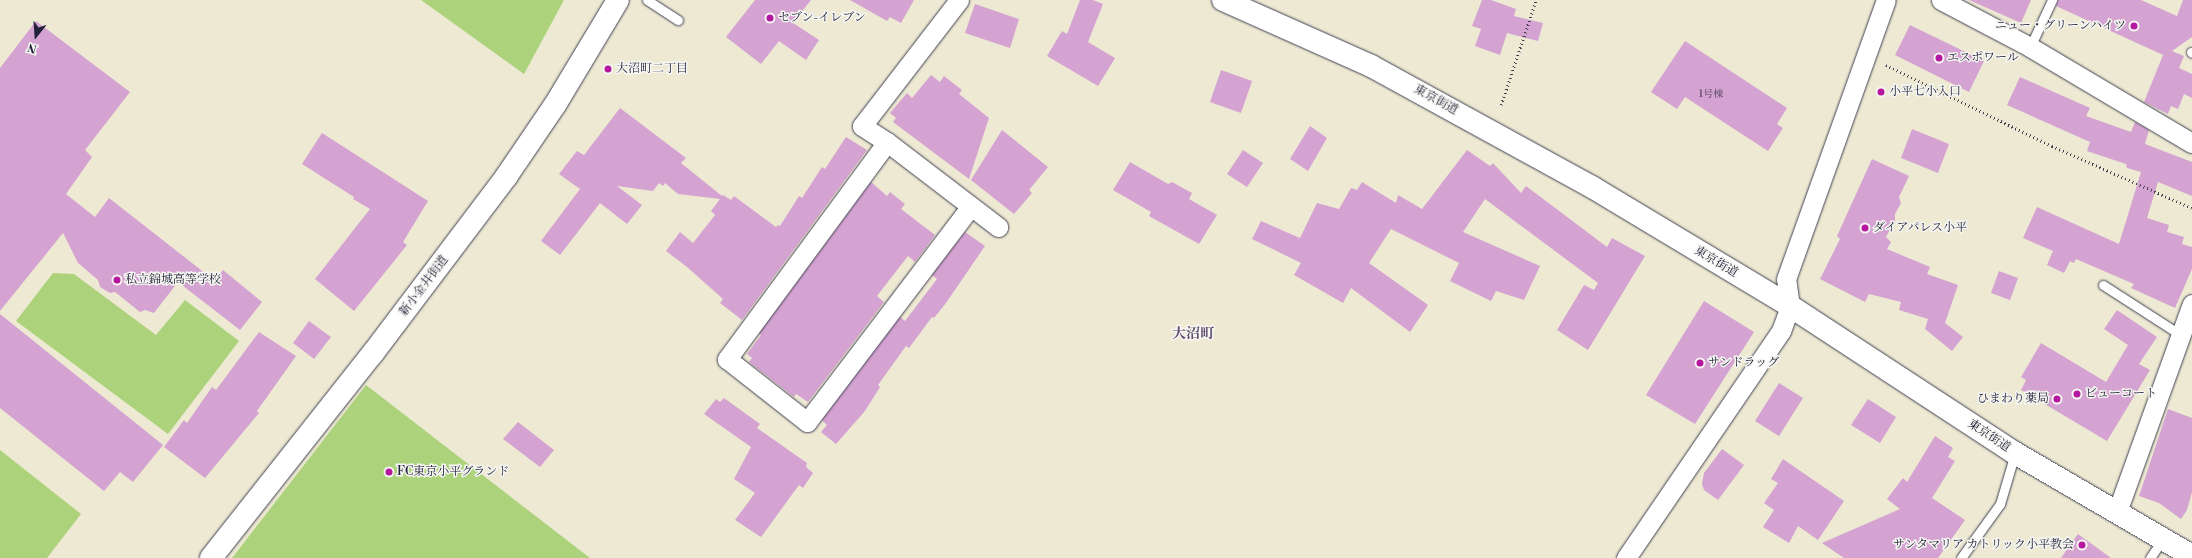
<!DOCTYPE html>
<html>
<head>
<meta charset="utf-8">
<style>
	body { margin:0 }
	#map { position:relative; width:2192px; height:558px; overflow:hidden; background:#ede9d3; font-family:"Libre Bodoni","Noto Serif JP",serif }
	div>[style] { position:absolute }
	.green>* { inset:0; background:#add27c }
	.building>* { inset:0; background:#d5a3d2 }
	.path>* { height:2.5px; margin-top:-1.25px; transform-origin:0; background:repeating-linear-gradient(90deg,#404052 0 1px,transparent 0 4px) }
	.roads { filter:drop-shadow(0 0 1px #404052) drop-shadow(0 0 1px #404052) }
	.lane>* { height:9px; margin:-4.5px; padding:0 4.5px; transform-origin:4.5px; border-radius:4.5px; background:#fff }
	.street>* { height:19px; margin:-9.5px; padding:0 9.5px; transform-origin:9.5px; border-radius:9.5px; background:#fff }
	.secondary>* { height:22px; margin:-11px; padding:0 11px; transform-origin:11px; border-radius:11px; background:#fff }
	.dots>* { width:11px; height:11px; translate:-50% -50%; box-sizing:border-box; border:2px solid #f6f6f2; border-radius:50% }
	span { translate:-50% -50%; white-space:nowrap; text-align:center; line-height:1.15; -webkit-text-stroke:3px #f6f6f2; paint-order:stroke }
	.number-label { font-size:10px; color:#4f4261 }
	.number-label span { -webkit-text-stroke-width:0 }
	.poi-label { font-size:12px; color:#22223b }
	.left { translate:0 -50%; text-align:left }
	.right { translate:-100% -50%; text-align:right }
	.street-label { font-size:12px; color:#22223b }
	.quarter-label { font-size:14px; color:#614f70; font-weight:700 }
	.north { position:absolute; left:16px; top:16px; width:40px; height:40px; -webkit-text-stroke:3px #f6f6f2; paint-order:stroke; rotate:197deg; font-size:11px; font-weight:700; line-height:16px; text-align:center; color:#22223b }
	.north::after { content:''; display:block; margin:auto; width:14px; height:18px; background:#22223b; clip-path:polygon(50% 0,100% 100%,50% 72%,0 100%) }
</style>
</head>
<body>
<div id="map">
	<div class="green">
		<i style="clip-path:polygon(421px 0,564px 0,524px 74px)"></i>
		<i style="clip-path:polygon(53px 273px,74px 274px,156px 335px,185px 300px,239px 341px,168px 434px,16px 321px)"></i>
		<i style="clip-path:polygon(366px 385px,590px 558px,232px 558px)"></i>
		<i style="clip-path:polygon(0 450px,81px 514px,47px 558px,0 558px)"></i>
	</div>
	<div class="building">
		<i style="clip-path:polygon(755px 0,811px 0,793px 23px,819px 40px,806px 60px,779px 41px,761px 64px,726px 37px)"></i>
		<i style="clip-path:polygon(850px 0,914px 0,901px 23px,890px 17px,887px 21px)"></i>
		<i style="clip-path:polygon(1080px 0,1093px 0,1103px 4px,1088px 42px,1115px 58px,1098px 86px,1047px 56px,1062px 31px,1067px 34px)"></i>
		<i style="clip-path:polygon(1482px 0,1491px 0,1516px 9px,1514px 16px,1543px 23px,1538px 41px,1507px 33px,1500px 55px,1475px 46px,1481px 29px,1472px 26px)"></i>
		<i style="clip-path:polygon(1969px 0,2031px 0,2021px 23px)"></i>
		<i style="clip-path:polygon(2058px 0,2141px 0,2177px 16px,2183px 0,2192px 0,2192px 37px,2172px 51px,2184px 56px,2179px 68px,2192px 74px,2192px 98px,2184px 94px,2178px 109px,2171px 106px,2168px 114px,2144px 102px,2163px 55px,2056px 6px)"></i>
		<i style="clip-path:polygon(975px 4px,1019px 19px,1010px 48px,965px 33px)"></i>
		<i style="clip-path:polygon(36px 21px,130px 92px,85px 150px,92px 157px,66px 194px,95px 217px,109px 198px,215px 281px,223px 270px,262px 302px,240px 330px,178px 282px,154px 313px,145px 310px,140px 312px,115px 292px,110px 293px,100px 287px,98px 280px,78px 263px,63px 233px,0 311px,0 68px)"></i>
		<i style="clip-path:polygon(1910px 25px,1984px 61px,1969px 92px,1895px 55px)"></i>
		<i style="clip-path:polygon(1685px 41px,1787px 108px,1777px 124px,1783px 128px,1768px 151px,1685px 97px,1677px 109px,1651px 92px)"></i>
		<i style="clip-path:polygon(1221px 70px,1252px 81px,1241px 113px,1210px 102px)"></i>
		<i style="clip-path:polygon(931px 75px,940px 82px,944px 76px,962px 90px,959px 94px,989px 118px,969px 179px,893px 122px,896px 118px,890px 113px,907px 93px,912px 98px)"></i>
		<i style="clip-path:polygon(2020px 77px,2090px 108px,2086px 116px,2131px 132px,2135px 122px,2149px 130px,2145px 144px,2192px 162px,2192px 196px,2158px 182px,2147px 218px,2169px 225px,2167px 232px,2184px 237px,2182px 244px,2192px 247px,2192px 269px,2175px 308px,2131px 288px,2134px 284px,2076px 259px,2074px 263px,2070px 261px,2064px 273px,2047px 265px,2053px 251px,2023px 238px,2037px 207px,2119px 244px,2141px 172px,2127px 168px,2126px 164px,2087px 151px,2090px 142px,2007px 105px)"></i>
		<i style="clip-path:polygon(620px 108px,686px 158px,681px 163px,722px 196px,723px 195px,731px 200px,734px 196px,776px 227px,778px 225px,780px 226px,799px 196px,802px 198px,822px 167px,825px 169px,846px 137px,867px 150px,742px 320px,720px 303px,723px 299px,687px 267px,666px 251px,680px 232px,693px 243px,715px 215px,711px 211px,720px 199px,678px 194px,665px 183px,663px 186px,659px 183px,653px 191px,617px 186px,642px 205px,627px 224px,600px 203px,560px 255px,541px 241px,580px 189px,559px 174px,577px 151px,584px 155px)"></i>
		<i style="clip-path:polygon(1310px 126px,1327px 138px,1308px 171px,1290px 159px)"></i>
		<i style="clip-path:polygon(1912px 129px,1949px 144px,1938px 173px,1901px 158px)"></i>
		<i style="clip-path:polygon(1002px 130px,1048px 167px,1029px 190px,1032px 193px,1014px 214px,971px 180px)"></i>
		<i style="clip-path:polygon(322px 133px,428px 201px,403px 242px,407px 245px,354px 311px,315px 279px,370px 209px,353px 199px,354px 197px,302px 164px)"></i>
		<i style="clip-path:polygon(1243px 150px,1263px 163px,1247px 187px,1227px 174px)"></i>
		<i style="clip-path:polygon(1467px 150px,1490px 166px,1493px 163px,1521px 193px,1526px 186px,1607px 247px,1612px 238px,1645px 256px,1588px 350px,1557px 330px,1584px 285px,1594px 290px,1598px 283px,1485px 199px,1463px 232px,1540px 266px,1524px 300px,1496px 291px,1491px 301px,1450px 281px,1459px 263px,1391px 229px,1369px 263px,1428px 305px,1410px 332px,1351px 288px,1343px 303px,1294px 275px,1301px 263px,1252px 239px,1261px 221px,1300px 238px,1317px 203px,1339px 209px,1351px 188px,1357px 190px,1362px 182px,1396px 203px,1398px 195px,1422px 209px)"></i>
		<i style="clip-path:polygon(1872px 159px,1909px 176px,1899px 197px,1901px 203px,1895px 214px,1895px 220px,1886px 237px,1891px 242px,1887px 249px,1930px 267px,1927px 274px,1958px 285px,1945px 323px,1963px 337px,1952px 351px,1925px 329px,1928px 319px,1899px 310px,1901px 302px,1869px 294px,1865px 302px,1820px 279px,1840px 239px,1837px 236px)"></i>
		<i style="clip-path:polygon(1130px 162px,1168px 184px,1172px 182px,1192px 193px,1189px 199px,1217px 215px,1199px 244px,1149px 216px,1151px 212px,1113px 190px)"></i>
		<i style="clip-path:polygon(871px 182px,887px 196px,890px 192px,905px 204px,901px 209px,935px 235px,915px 262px,908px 256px,877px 296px,884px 302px,808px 402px,796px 394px,794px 397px,749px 362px,752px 358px,747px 354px,761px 335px,759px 333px)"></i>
		<i style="clip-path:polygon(965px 232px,985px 246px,946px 303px,934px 318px,932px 317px,909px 348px,906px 346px,878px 385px,880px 387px,865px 411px,836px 444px,821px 432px,827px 425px,822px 420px,900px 317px,905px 321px,937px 279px,932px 275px)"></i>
		<i style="clip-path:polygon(1999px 271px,2018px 278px,2010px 300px,1991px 293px)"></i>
		<i style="clip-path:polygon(1704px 301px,1754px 332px,1695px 424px,1646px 395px)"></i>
		<i style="clip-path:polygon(2117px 310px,2157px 337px,2139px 364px,2150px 370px,2107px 441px,2021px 390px,2026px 380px,2021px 377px,2041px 343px,2106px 382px,2128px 345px,2104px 329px)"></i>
		<i style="clip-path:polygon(0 314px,163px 445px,133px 482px,120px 472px,104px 491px,0 408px)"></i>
		<i style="clip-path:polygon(309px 321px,331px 337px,314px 359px,293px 343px)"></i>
		<i style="clip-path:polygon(259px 332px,296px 356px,257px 411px,259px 413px,205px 478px,164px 447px,184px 420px,187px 423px,212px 387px,216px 390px)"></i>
		<i style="clip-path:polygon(1779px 383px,1803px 398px,1779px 436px,1755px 421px)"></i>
		<i style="clip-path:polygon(724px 398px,760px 424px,757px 428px,807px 463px,806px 467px,813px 473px,803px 488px,799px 485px,761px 537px,735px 520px,755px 493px,734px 479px,751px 447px,704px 414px,716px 399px,720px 402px)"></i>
		<i style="clip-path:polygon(1868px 399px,1896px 417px,1880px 443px,1851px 425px)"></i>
		<i style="clip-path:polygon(2168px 409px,2192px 418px,2192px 492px,2187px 510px,2181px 519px,2159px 503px,2139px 496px)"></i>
		<i style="clip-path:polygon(518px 422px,554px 450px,540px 467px,503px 439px)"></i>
		<i style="clip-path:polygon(1935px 436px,1953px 448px,1948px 457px,1955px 461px,1932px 498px,1965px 520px,1938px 558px,1844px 558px,1822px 543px,1900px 509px,1887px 499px,1903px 478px,1907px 482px)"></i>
		<i style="clip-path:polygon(1722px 449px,1744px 465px,1718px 500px,1704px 490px,1702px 484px,1704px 473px)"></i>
		<i style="clip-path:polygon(1783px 459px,1844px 501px,1818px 540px,1798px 526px,1789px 543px,1763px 527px,1774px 510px,1764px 503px,1778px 483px,1771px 479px)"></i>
		<i style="clip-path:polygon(2078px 534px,2111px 558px,2061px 558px)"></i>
	</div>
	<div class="path">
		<i style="left:1886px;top:65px;width:185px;rotate:26deg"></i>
		<i style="left:2052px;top:146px;width:153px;rotate:23.9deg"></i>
		<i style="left:1501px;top:105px;width:111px;rotate:-71.6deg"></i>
	</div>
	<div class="roads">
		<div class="lane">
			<i style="left:647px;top:0;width:37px;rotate:33deg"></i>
			<i style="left:2030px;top:47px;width:52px;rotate:-64.9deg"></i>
			<i style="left:2191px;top:52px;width:1px;rotate:45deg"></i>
			<i style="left:2103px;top:285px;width:93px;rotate:32.7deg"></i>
			<i style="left:1961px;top:558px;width:67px;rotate:-54.2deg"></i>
			<i style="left:2000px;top:504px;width:53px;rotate:-73.6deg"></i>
			<i style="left:2150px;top:558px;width:23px;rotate:-56deg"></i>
		</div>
		<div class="street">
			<i style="left:959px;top:0;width:159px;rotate:127.6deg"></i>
			<i style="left:862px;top:126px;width:30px;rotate:33deg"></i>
			<i style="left:887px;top:142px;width:140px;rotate:37.4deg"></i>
			<i style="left:1941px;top:0;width:101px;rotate:27.8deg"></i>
			<i style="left:2030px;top:47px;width:188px;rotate:30.7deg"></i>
			<i style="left:887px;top:142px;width:270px;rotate:126.4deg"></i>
			<i style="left:727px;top:359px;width:102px;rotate:38.2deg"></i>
			<i style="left:807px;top:422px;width:270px;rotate:-52.8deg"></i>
			<i style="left:2117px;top:512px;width:221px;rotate:-70.2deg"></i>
			<i style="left:1626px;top:558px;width:275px;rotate:-55.7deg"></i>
			<i style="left:1781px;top:331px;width:27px;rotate:-70deg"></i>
			<i style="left:1790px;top:306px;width:27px;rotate:-98deg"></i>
			<i style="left:1786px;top:279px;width:296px;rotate:-70.3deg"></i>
		</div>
		<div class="secondary">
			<i style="left:1223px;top:0;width:162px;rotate:24deg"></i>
			<i style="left:1371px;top:66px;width:252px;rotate:28.7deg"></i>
			<i style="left:1592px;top:187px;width:231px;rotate:31deg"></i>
			<i style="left:1790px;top:306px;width:269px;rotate:33.2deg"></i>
			<i style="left:2015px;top:453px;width:205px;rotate:30.2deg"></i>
			<i style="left:211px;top:558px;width:261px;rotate:-51.7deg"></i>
			<i style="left:373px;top:353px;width:221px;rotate:-52.9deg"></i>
			<i style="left:506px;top:177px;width:87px;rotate:-55.8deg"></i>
			<i style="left:555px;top:105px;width:122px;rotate:-59deg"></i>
		</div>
	</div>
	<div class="dots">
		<i style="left:770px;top:18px;background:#b5179e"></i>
		<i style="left:2134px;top:26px;background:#b5179e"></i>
		<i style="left:1939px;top:58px;background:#b5179e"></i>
		<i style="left:608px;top:69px;background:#b5179e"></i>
		<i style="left:1881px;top:92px;background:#b5179e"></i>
		<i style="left:1865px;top:228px;background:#b5179e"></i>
		<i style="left:117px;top:280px;background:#b5179e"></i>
		<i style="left:1700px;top:363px;background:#b5179e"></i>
		<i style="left:2077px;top:394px;background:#b5179e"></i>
		<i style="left:2057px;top:399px;background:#b5179e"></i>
		<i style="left:389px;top:472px;background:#b5179e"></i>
		<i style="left:2082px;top:545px;background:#b5179e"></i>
	</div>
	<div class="number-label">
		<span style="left:1711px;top:95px">1号棟</span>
	</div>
	<div class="poi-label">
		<span class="left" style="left:778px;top:18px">セブン-イレブン</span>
		<span class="right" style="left:2126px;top:26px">ニュー・グリーンハイツ</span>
		<span class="left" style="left:1947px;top:58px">エスポワール</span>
		<span class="left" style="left:616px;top:69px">大沼町二丁目</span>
		<span class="left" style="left:1889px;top:92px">小平七小入口</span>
		<span class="left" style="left:1873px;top:228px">ダイアパレス小平</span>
		<span class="left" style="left:125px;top:280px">私立錦城高等学校</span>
		<span class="left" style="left:1708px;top:363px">サンドラッグ</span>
		<span class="left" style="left:2085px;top:394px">ビューコート</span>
		<span class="right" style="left:2049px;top:399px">ひまわり薬局</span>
		<span class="left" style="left:397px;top:472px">FC東京小平グランド</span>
		<span class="right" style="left:2074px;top:545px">サンタマリア カトリック小平教会</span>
	</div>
	<div class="street-label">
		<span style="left:1436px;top:100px;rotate:29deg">東京街道</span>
		<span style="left:1716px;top:262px;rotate:31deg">東京街道</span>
		<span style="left:424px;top:286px;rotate:-53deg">新小金井街道</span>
		<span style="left:1989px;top:436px;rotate:33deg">東京街道</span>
	</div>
	<div class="quarter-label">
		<span style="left:1193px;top:334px">大沼町</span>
	</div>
	<div class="north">N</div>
</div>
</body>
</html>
